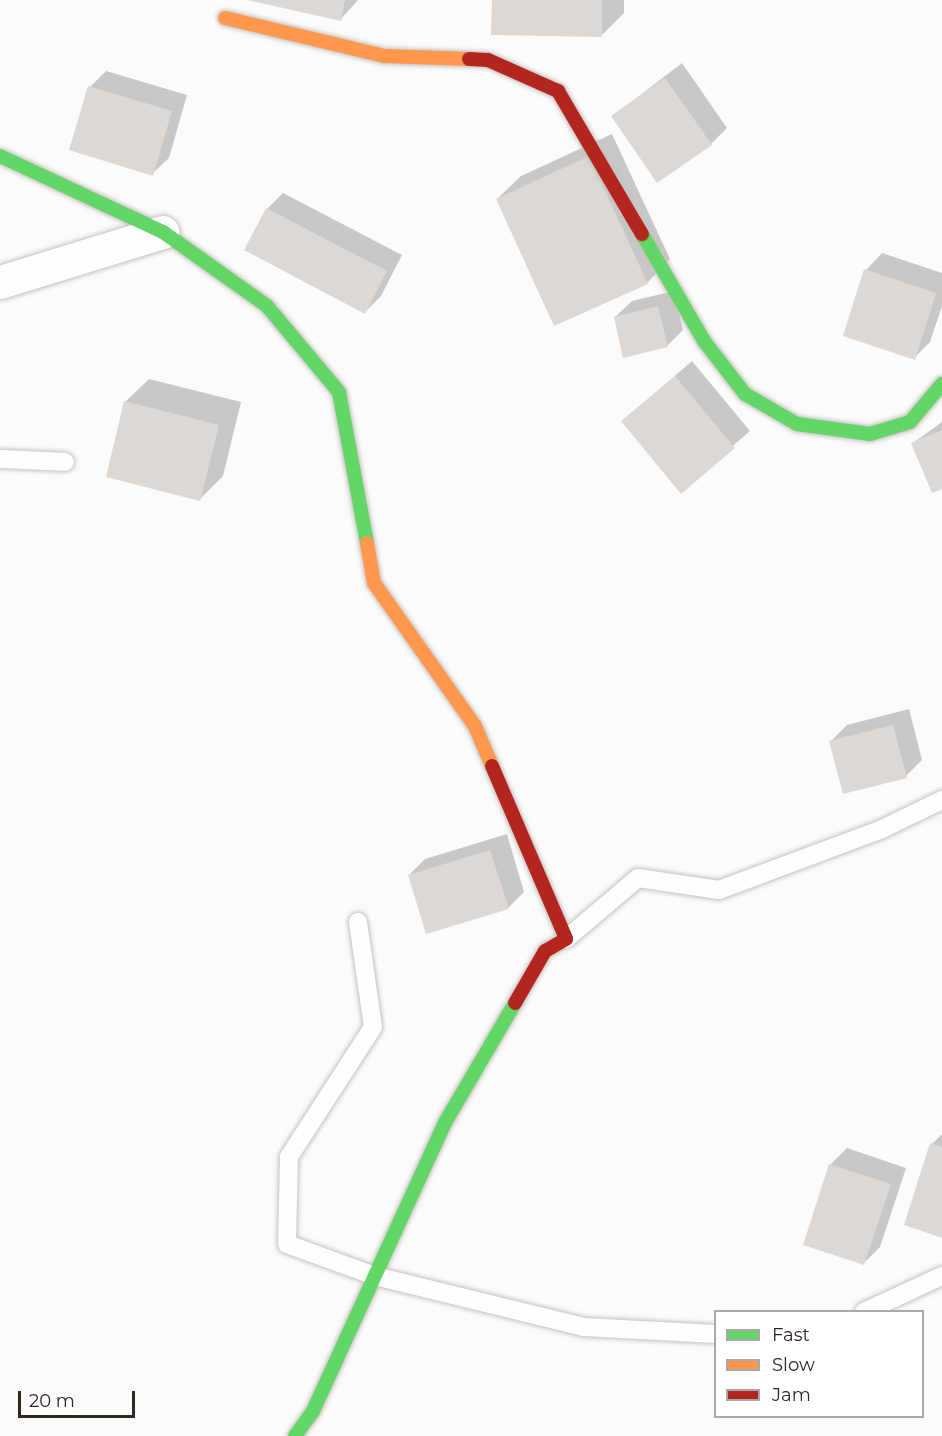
<!DOCTYPE html>
<html>
<head>
<meta charset="utf-8">
<style>
	body { margin:0 }
	#map { position:relative; width:942px; height:1436px; overflow:hidden; background:#fbfbfb; font-family:Montserrat,sans-serif }
	div>[style] { position:absolute }
	.shadow>* { inset:0; background:#0003 }
	.building>* { inset:0; background:#ddd8d4 }
	.roads { filter:drop-shadow(0 0 2px #c8c2bf) drop-shadow(0 0 2px #c8c2bf) }
	.lane>* { height:18px; margin:-9px; padding:0 9px; transform-origin:9px; border-radius:9px; background:#fefefe }
	.street>* { height:33px; margin:-16.5px; padding:0 16.5px; transform-origin:16.5px; border-radius:16.5px; background:#fefefe }
	.fast>* { height:14px; margin:-7px; padding:0 7px; transform-origin:7px; border-radius:7px; background:#63d668 }
	.slow>* { height:14px; margin:-7px; padding:0 7px; transform-origin:7px; border-radius:7px; background:#ff974d }
	.jam>* { height:14px; margin:-7px; padding:0 7px; transform-origin:7px; border-radius:7px; background:#b3261e }
	span { translate:-50% -50%; white-space:nowrap; text-align:center; line-height:1.15; -webkit-text-stroke:4.5px #fff; paint-order:stroke }
	.legend { position:absolute; left:714px; top:1310px; width:210px; height:108px; box-sizing:border-box; background:#fff; border:2px solid #ada8a6; margin:0; padding:8px 10px; list-style:none; font-size:18px; color:#322620 }
	.legend li { display:flex; align-items:center; gap:12px; height:30px }
	.legend b { width:30px; border:2px solid #ada8a6 }
	.scale { position:absolute; left:18px; top:1391px; width:117px; height:27px; box-sizing:border-box; border:3px solid #322620; border-top:0; padding-left:8px; font-size:18px; line-height:21px; white-space:nowrap; color:#322620; -webkit-text-stroke:4px #fff; paint-order:stroke }
</style>
</head>
<body>
<div id="map">
	<div class="shadow">
		<i style="clip-path:polygon(249px 0,358px 0,341px 19px)"></i>
		<i style="clip-path:polygon(493px 0,624px 0,624px 13px,601px 36px)"></i>
		<i style="clip-path:polygon(682px 63px,727px 128px,711px 144px,613px 116px)"></i>
		<i style="clip-path:polygon(106px 71px,187px 95px,169px 158px,152px 174px,90px 87px)"></i>
		<i style="clip-path:polygon(612px 134px,670px 259px,647px 283px,497px 199px,521px 176px)"></i>
		<i style="clip-path:polygon(283px 193px,402px 255px,381px 296px,365px 312px,267px 209px)"></i>
		<i style="clip-path:polygon(882px 253px,942px 273px,942px 306px,930px 342px,914px 358px,866px 270px)"></i>
		<i style="clip-path:polygon(674px 291px,683px 330px,667px 346px,615px 317px,632px 301px)"></i>
		<i style="clip-path:polygon(692px 361px,750px 431px,681px 491px,623px 421px)"></i>
		<i style="clip-path:polygon(149px 379px,241px 402px,223px 476px,200px 499px,125px 402px)"></i>
		<i style="clip-path:polygon(942px 422px,942px 488px,913px 443px)"></i>
		<i style="clip-path:polygon(909px 709px,922px 760px,906px 776px,831px 741px,847px 725px)"></i>
		<i style="clip-path:polygon(507px 834px,524px 892px,508px 908px,409px 875px,425px 859px)"></i>
		<i style="clip-path:polygon(942px 1134px,942px 1236px,932px 1144px)"></i>
		<i style="clip-path:polygon(847px 1148px,906px 1168px,880px 1247px,863px 1264px,805px 1244px,831px 1164px)"></i>
	</div>
	<div class="building">
		<i style="clip-path:polygon(247px 0,345px 0,341px 21px)"></i>
		<i style="clip-path:polygon(492px 0,602px 0,602px 37px,491px 35px)"></i>
		<i style="clip-path:polygon(665px 78px,712px 145px,657px 183px,611px 116px)"></i>
		<i style="clip-path:polygon(88px 86px,172px 111px,153px 176px,69px 150px)"></i>
		<i style="clip-path:polygon(589px 156px,648px 284px,554px 326px,496px 199px)"></i>
		<i style="clip-path:polygon(266px 208px,387px 271px,365px 314px,244px 250px)"></i>
		<i style="clip-path:polygon(864px 269px,936px 293px,915px 360px,843px 336px)"></i>
		<i style="clip-path:polygon(658px 306px,668px 347px,623px 358px,614px 317px)"></i>
		<i style="clip-path:polygon(675px 376px,735px 448px,681px 494px,621px 421px)"></i>
		<i style="clip-path:polygon(124px 401px,219px 425px,200px 501px,106px 477px)"></i>
		<i style="clip-path:polygon(942px 430px,942px 489px,932px 493px,911px 443px)"></i>
		<i style="clip-path:polygon(893px 725px,907px 778px,843px 794px,829px 741px)"></i>
		<i style="clip-path:polygon(490px 850px,509px 909px,426px 934px,408px 875px)"></i>
		<i style="clip-path:polygon(930px 1143px,942px 1147px,942px 1238px,904px 1225px)"></i>
		<i style="clip-path:polygon(829px 1164px,891px 1184px,864px 1265px,803px 1245px)"></i>
	</div>
	<div class="roads">
		<div class="lane">
			<i style="left:0;top:459px;width:65px;rotate:2.6deg"></i>
			<i style="left:358px;top:922px;width:106px;rotate:81.9deg"></i>
			<i style="left:373px;top:1027px;width:155px;rotate:122.9deg"></i>
			<i style="left:289px;top:1157px;width:87px;rotate:91.3deg"></i>
			<i style="left:287px;top:1244px;width:94px;rotate:20deg"></i>
			<i style="left:375px;top:1276px;width:215px;rotate:13.7deg"></i>
			<i style="left:584px;top:1327px;width:132px;rotate:3deg"></i>
			<i style="left:566px;top:939px;width:94px;rotate:-40.3deg"></i>
			<i style="left:638px;top:878px;width:82px;rotate:8.4deg"></i>
			<i style="left:719px;top:890px;width:174px;rotate:-20.5deg"></i>
			<i style="left:882px;top:829px;width:67px;rotate:-25.8deg"></i>
			<i style="left:864px;top:1312px;width:86px;rotate:-24.8deg"></i>
		</div>
		<div class="street">
			<i style="left:0;top:282px;width:170px;rotate:-17.1deg"></i>
		</div>
		<div class="fast">
			<i style="left:0;top:156px;width:180px;rotate:25deg"></i>
			<i style="left:163px;top:232px;width:128px;rotate:35.4deg"></i>
			<i style="left:267px;top:306px;width:112px;rotate:50.1deg"></i>
			<i style="left:339px;top:392px;width:154px;rotate:79.5deg"></i>
			<i style="left:642px;top:234px;width:124px;rotate:59.9deg"></i>
			<i style="left:704px;top:341px;width:67px;rotate:52.3deg"></i>
			<i style="left:745px;top:394px;width:60px;rotate:30deg"></i>
			<i style="left:797px;top:424px;width:74px;rotate:7.8deg"></i>
			<i style="left:870px;top:434px;width:42px;rotate:-16.7deg"></i>
			<i style="left:910px;top:422px;width:50px;rotate:-49.9deg"></i>
			<i style="left:295px;top:1436px;width:31px;rotate:-54deg"></i>
			<i style="left:313px;top:1411px;width:319px;rotate:-65.4deg"></i>
			<i style="left:446px;top:1121px;width:137px;rotate:-59.7deg"></i>
		</div>
		<div class="slow">
			<i style="left:225px;top:18px;width:164px;rotate:13.4deg"></i>
			<i style="left:385px;top:56px;width:84px;rotate:2deg"></i>
			<i style="left:367px;top:543px;width:41px;rotate:80.1deg"></i>
			<i style="left:374px;top:583px;width:175px;rotate:54.8deg"></i>
			<i style="left:475px;top:726px;width:43px;rotate:67deg"></i>
		</div>
		<div class="jam">
			<i style="left:469px;top:59px;width:19px;rotate:3deg"></i>
			<i style="left:488px;top:60px;width:77px;rotate:23.9deg"></i>
			<i style="left:558px;top:91px;width:166px;rotate:59.6deg"></i>
			<i style="left:492px;top:766px;width:188px;rotate:66.8deg"></i>
			<i style="left:566px;top:939px;width:24px;rotate:150deg"></i>
			<i style="left:545px;top:951px;width:60px;rotate:120deg"></i>
		</div>
	</div>
	<ul class="legend">
	<li><b style="height:8px;background:#63d668"></b>Fast</li>
	<li><b style="height:8px;background:#ff974d"></b>Slow</li>
	<li><b style="height:8px;background:#b3261e"></b>Jam</li>
	</ul>
	<div class="scale">20 m</div>
</div>
</body>
</html>
